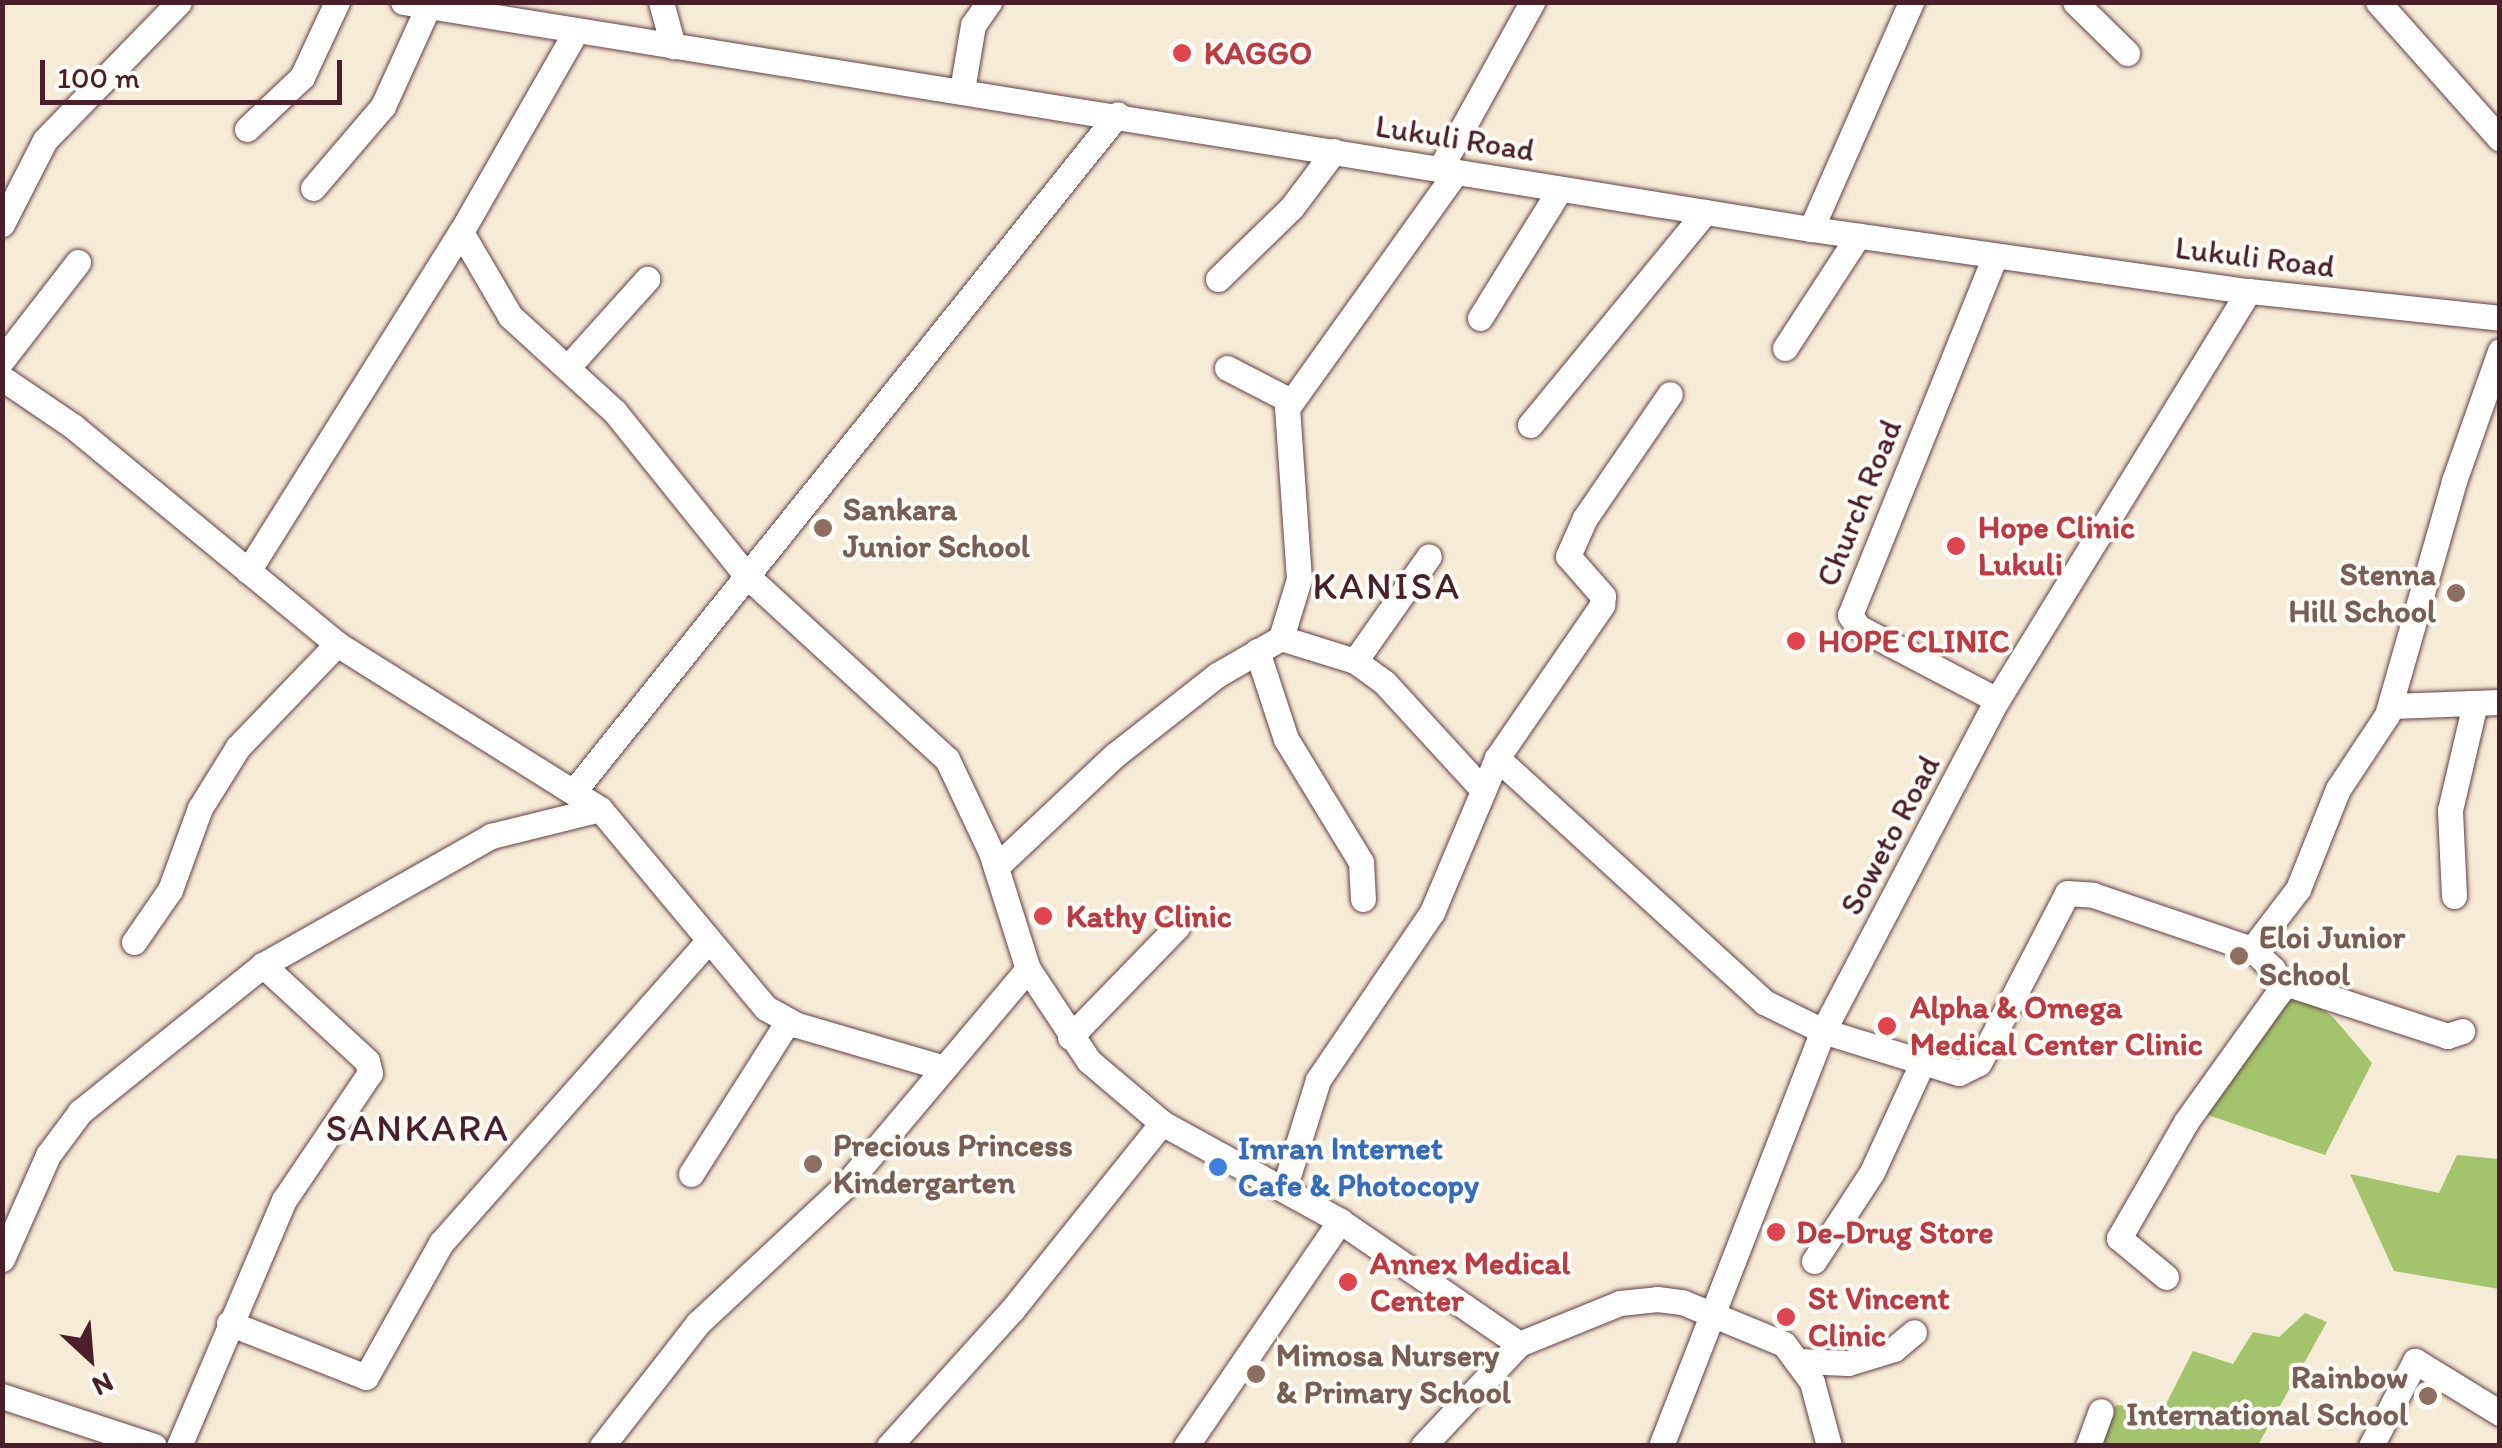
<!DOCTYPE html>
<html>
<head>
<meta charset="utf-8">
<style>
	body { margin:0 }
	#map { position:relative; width:2502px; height:1448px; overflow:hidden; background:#f6ebd6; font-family:Itim,sans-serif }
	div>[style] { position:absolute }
	.green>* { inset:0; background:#a3c46c }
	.roads { filter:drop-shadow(0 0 2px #643e45) drop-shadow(0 0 2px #643e45) }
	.minor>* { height:25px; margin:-12.5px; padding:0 12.5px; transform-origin:12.5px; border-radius:12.5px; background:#fff }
	.dots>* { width:28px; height:28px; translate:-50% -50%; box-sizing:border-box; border:5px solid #fdfcf7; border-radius:50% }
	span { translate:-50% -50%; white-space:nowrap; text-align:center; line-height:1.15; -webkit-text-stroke:8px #fdfcf7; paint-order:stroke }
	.health-label { font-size:32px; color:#be3a42; font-weight:700 }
	.left { translate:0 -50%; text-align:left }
	.street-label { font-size:32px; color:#4a1f2b }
	.education-label { font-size:32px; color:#785e54; font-weight:700 }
	.right { translate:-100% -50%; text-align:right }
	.shop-label { font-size:32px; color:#366cbe; font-weight:700 }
	.quarter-label { font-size:38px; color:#4a1f2b; letter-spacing:2.5px }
	.frame { position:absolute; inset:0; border:5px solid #4a1f2b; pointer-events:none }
	.north { position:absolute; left:40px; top:1308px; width:100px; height:100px; -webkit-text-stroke:8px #fdfcf7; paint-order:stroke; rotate:154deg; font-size:28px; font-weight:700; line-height:40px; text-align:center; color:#4a1f2b }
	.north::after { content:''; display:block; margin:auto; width:35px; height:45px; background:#4a1f2b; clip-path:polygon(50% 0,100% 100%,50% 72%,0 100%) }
	.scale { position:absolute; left:40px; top:60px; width:302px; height:45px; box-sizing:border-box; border:5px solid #4a1f2b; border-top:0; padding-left:12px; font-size:30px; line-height:35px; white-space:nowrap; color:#4a1f2b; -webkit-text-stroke:8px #fdfcf7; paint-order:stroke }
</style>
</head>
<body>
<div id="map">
	<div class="green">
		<i style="clip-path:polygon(2288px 986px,2333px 1017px,2372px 1063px,2325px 1155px,2199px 1112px)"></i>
		<i style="clip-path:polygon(2457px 1155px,2499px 1159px,2499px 1289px,2394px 1271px,2350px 1174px,2439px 1193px)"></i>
		<i style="clip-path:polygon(2305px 1313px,2327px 1322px,2258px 1445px,2095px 1446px,2116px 1405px,2163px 1410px,2193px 1351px,2233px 1364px,2253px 1332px,2279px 1337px)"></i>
	</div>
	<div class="roads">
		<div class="minor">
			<i style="left:403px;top:2px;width:1426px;rotate:9.16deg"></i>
			<i style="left:1811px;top:229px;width:442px;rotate:8.1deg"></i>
			<i style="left:2249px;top:291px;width:252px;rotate:6.1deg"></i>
			<i style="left:661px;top:2px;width:46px;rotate:74.7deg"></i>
			<i style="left:2075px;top:2px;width:73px;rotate:44.4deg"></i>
			<i style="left:2378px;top:2px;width:183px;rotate:48.3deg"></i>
			<i style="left:962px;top:90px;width:66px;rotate:-80.4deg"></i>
			<i style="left:973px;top:25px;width:28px;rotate:-55deg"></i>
			<i style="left:247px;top:129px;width:76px;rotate:-43.4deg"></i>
			<i style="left:302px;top:77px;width:83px;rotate:-65deg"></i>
			<i style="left:1440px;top:169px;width:191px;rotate:-61.1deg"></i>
			<i style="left:313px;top:188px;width:108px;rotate:-49.5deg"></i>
			<i style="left:383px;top:106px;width:109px;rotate:-65.6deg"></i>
			<i style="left:2px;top:224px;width:94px;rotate:-62.9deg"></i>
			<i style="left:45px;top:140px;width:192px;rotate:-45.8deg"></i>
			<i style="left:1811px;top:229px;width:248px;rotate:-66.2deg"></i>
			<i style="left:461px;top:232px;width:97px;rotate:59.7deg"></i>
			<i style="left:510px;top:316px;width:142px;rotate:42.4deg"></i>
			<i style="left:615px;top:412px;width:211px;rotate:51.2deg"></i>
			<i style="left:747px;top:576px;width:271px;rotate:42.5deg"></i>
			<i style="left:947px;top:759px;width:103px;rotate:64.7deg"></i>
			<i style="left:991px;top:852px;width:123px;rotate:72.5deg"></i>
			<i style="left:1028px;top:969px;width:110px;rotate:56.5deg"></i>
			<i style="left:1089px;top:1061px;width:96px;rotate:40.3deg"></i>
			<i style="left:1162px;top:1123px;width:203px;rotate:28.8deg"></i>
			<i style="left:1340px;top:1221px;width:217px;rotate:34.5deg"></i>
			<i style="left:1519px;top:1344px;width:109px;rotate:-22.1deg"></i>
			<i style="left:1620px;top:1303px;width:37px;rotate:-6deg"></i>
			<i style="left:1657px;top:1299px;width:25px;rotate:7deg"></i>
			<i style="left:1682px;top:1302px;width:110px;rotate:22.4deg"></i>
			<i style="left:1784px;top:1344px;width:47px;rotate:53.6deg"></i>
			<i style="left:1812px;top:1382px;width:66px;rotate:75.1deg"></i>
			<i style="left:1995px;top:256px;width:387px;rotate:112deg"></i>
			<i style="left:1850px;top:615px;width:14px;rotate:56deg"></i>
			<i style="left:1858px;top:627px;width:157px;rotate:27.7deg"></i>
			<i style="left:1218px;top:279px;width:103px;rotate:-44.2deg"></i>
			<i style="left:1292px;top:207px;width:70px;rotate:-53.1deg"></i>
			<i style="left:1480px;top:318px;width:152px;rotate:-58.2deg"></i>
			<i style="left:1785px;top:348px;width:134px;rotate:-56.9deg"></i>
			<i style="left:2px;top:360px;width:124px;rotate:-52.2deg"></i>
			<i style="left:567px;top:368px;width:120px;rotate:-48deg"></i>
			<i style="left:1227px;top:368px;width:72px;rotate:27.3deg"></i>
			<i style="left:2px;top:378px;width:87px;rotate:34.2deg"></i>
			<i style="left:74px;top:427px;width:341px;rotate:39.5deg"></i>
			<i style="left:337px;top:644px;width:310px;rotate:32.1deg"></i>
			<i style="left:600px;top:809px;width:259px;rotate:50.2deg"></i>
			<i style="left:766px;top:1008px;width:35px;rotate:29deg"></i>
			<i style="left:797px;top:1025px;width:150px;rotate:16.3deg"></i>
			<i style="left:1530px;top:425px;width:276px;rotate:-50.6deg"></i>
			<i style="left:248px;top:571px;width:400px;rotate:-57.9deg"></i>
			<i style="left:461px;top:232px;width:232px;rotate:-60.2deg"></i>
			<i style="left:1281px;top:638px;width:77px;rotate:17.3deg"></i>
			<i style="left:1355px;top:661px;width:37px;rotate:36deg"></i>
			<i style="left:1385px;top:683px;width:145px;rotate:47.5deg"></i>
			<i style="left:1257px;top:651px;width:93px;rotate:71.8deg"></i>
			<i style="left:1286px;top:739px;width:144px;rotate:58.6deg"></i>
			<i style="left:1361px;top:862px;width:37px;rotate:87deg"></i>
			<i style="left:1355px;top:661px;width:128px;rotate:-54.8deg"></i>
			<i style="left:2391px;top:706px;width:109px;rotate:-2.1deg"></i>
			<i style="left:1497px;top:758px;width:362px;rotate:42.4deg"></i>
			<i style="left:1764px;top:1002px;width:66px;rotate:26.2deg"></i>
			<i style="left:1823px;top:1031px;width:142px;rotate:17.2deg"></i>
			<i style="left:1959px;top:1073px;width:22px;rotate:-27deg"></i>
			<i style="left:1979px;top:1063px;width:191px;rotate:-62.6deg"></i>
			<i style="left:2067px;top:893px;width:26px;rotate:4deg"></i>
			<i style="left:2093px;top:895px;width:168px;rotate:18.8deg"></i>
			<i style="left:2252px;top:949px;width:29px;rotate:44deg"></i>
			<i style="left:2273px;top:969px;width:24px;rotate:75deg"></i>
			<i style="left:2279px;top:992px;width:160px;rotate:125.6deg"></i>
			<i style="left:2186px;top:1122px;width:134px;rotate:120deg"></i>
			<i style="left:2119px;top:1238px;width:61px;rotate:39.7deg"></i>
			<i style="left:574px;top:791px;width:868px;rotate:-51.22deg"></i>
			<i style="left:996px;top:867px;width:163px;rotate:-43.3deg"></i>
			<i style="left:1115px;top:755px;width:130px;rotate:-38.1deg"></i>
			<i style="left:1217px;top:675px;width:74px;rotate:-30deg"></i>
			<i style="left:1281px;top:638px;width:62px;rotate:-73deg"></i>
			<i style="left:1299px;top:579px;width:171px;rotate:-94deg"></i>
			<i style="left:1287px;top:408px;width:290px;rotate:-54.4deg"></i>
			<i style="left:2454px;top:896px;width:86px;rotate:-92.7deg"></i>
			<i style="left:2450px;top:810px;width:110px;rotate:-76.8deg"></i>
			<i style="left:134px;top:942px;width:63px;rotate:-55.3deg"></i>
			<i style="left:170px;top:890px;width:87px;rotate:-69.9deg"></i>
			<i style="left:200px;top:808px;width:72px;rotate:-58.1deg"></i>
			<i style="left:238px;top:747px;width:143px;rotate:-46.1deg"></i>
			<i style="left:2252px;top:949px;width:76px;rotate:-52.5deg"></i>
			<i style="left:2298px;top:889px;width:108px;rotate:-68.2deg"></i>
			<i style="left:2338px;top:789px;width:89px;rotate:-56.5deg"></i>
			<i style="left:2387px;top:715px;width:243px;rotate:-74deg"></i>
			<i style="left:2454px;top:481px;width:138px;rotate:-70.5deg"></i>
			<i style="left:2279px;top:981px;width:177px;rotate:18.1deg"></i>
			<i style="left:2447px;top:1036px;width:16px;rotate:-18deg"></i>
			<i style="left:1070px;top:1037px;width:153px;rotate:-45.8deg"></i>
			<i style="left:691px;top:1174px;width:181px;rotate:-57.6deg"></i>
			<i style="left:1284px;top:1189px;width:114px;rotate:-72.7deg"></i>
			<i style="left:1318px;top:1080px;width:203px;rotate:-55.8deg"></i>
			<i style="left:1432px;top:912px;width:167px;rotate:-67.1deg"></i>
			<i style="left:1497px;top:758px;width:186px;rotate:-55.5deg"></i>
			<i style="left:1602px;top:605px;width:9px;rotate:-84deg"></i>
			<i style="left:1603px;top:596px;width:53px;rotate:-131.2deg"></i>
			<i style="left:1568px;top:556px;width:42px;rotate:-65.9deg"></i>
			<i style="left:1585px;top:518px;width:150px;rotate:-55.6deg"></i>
			<i style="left:2px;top:1259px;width:114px;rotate:-66.1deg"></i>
			<i style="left:48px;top:1155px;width:54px;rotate:-53.3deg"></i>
			<i style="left:80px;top:1112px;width:235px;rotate:-38.8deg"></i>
			<i style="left:263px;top:965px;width:262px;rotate:-29.5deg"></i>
			<i style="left:491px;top:836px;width:112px;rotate:-13.9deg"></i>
			<i style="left:1814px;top:1261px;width:106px;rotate:-56.9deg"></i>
			<i style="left:1872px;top:1172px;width:122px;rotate:-65.3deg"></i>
			<i style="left:229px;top:1323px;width:147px;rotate:21.5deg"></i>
			<i style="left:366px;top:1377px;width:154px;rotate:-60.8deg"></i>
			<i style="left:441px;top:1243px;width:402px;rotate:-48.5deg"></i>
			<i style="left:1799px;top:1361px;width:49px;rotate:2.3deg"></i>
			<i style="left:1848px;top:1363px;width:48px;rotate:-16.9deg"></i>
			<i style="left:1894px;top:1349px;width:26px;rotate:-40deg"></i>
			<i style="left:2px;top:1396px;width:160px;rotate:18.2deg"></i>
			<i style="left:179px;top:1446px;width:267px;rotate:-66.9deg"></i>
			<i style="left:284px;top:1200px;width:153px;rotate:-55.9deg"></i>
			<i style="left:370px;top:1073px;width:12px;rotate:-104deg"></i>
			<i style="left:367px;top:1061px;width:142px;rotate:-137.3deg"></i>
			<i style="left:602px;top:1446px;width:156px;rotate:-52deg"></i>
			<i style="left:698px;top:1323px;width:201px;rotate:-43deg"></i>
			<i style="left:845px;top:1186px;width:284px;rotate:-49.9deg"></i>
			<i style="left:889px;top:1446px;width:183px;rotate:-47.9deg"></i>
			<i style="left:1012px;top:1310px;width:240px;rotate:-51.3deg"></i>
			<i style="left:1186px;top:1446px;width:273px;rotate:-55.6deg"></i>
			<i style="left:1423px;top:1446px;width:140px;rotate:-46.7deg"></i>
			<i style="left:1661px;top:1446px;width:445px;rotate:-68.7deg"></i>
			<i style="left:1823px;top:1031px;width:374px;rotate:-62.3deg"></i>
			<i style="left:1997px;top:700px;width:480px;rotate:-58.4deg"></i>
			<i style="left:2088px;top:1446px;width:37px;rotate:-70deg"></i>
			<i style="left:2371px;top:1446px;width:96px;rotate:-62.6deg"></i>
			<i style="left:2415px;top:1361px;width:100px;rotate:31.5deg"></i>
		</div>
	</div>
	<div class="dots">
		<i style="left:1182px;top:53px;background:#e0444e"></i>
		<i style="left:823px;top:528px;background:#8d6e63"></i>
		<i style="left:1956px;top:546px;background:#e0444e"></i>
		<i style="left:2456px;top:593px;background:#8d6e63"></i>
		<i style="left:1796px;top:641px;background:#e0444e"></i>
		<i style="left:1043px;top:916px;background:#e0444e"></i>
		<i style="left:2239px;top:956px;background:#8d6e63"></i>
		<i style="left:1887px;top:1026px;background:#e0444e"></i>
		<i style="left:813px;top:1164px;background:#8d6e63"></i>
		<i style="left:1218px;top:1167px;background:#3f7fe0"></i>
		<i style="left:1776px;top:1232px;background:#e0444e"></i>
		<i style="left:1348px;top:1282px;background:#e0444e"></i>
		<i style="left:1786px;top:1317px;background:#e0444e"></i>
		<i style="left:1256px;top:1374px;background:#8d6e63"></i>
		<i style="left:2428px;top:1396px;background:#8d6e63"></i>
	</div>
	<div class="health-label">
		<span class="left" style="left:1204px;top:53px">KAGGO</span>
		<span class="left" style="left:1978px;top:546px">Hope Clinic<br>Lukuli</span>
		<span class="left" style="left:1818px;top:641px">HOPE CLINIC</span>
		<span class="left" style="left:1066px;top:916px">Kathy Clinic</span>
		<span class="left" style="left:1910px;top:1026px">Alpha &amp; Omega<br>Medical Center Clinic</span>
		<span class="left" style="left:1796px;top:1232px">De-Drug Store</span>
		<span class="left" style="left:1370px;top:1282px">Annex Medical<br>Center</span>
		<span class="left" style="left:1808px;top:1317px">St Vincent<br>Clinic</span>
	</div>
	<div class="street-label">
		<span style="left:1455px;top:138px;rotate:9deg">Lukuli Road</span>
		<span style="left:2255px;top:257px;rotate:7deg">Lukuli Road</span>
		<span style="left:1859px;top:503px;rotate:-68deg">Church Road</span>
		<span style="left:1890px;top:835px;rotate:-62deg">Soweto Road</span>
	</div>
	<div class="education-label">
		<span class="left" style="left:843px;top:528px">Sankara<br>Junior School</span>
		<span class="right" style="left:2436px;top:593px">Stenna<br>Hill School</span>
		<span class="left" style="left:2259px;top:956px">Eloi Junior<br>School</span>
		<span class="left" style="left:833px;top:1164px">Precious Princess<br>Kindergarten</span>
		<span class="left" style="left:1276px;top:1374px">Mimosa Nursery<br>&amp; Primary School</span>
		<span class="right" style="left:2408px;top:1396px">Rainbow<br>International School</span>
	</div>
	<div class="shop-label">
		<span class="left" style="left:1238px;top:1167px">Imran Internet<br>Cafe &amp; Photocopy</span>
	</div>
	<div class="quarter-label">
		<span style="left:1387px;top:587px">KANISA</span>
		<span style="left:418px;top:1129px">SANKARA</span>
	</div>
	<div class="frame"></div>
	<div class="north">N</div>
	<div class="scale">100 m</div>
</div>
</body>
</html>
